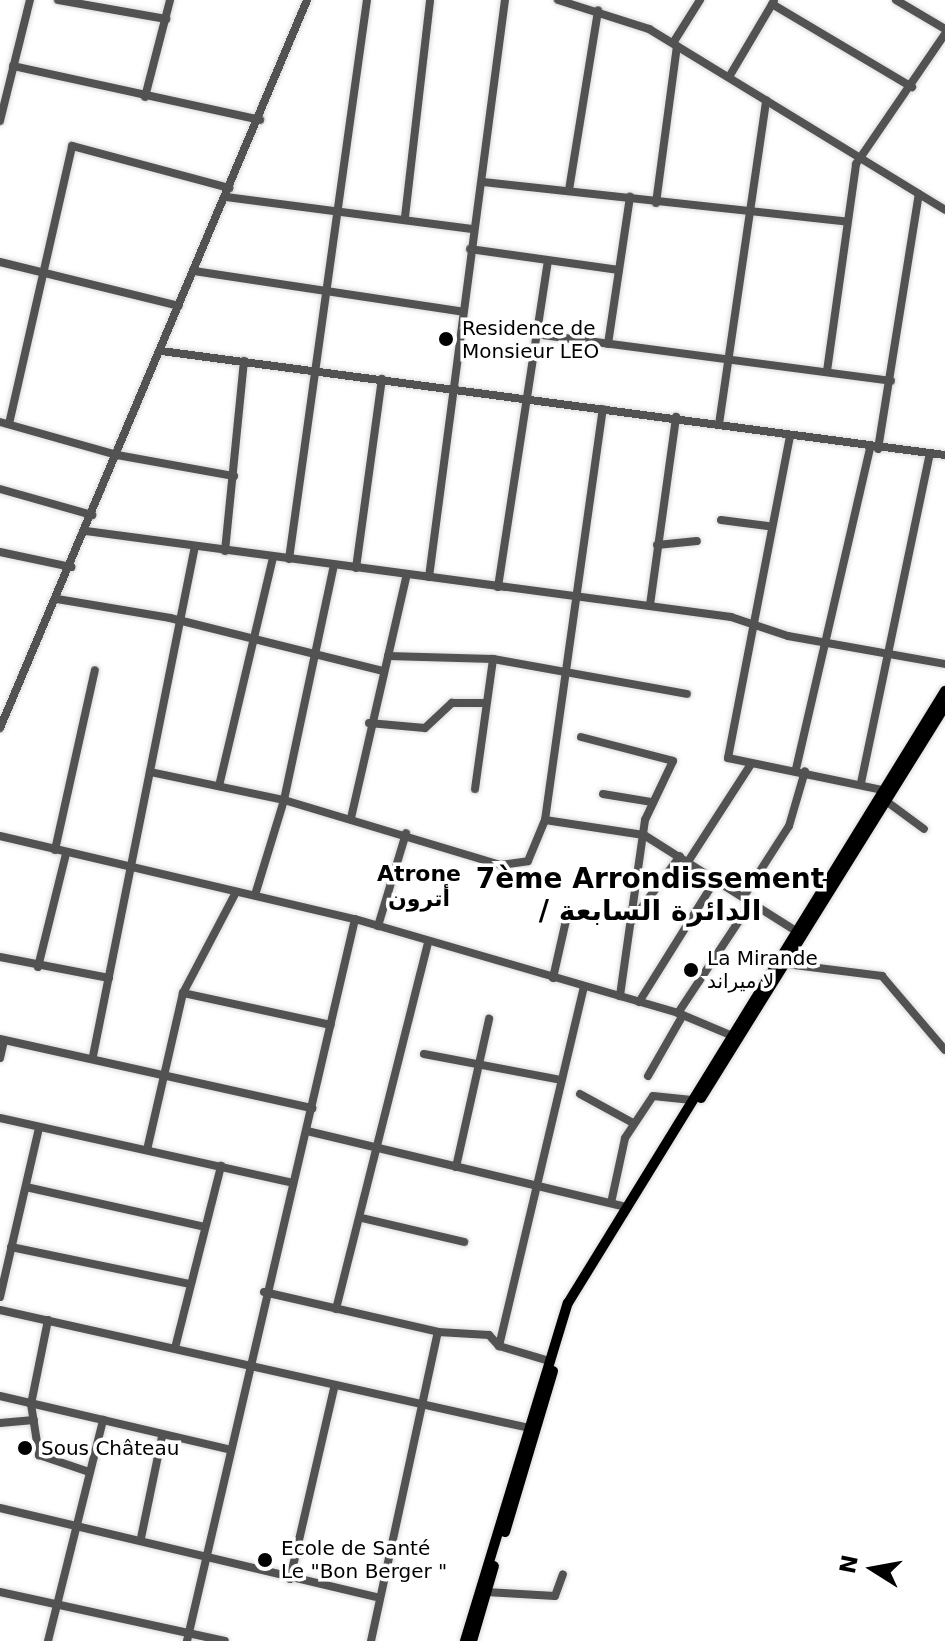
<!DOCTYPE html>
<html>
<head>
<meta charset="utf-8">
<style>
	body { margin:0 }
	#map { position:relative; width:945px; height:1641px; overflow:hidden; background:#fff; font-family:"DejaVu Sans","Noto Sans Arabic",sans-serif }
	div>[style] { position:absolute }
	.roads { filter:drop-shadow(0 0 2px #dbdbdb) drop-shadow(0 0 2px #dbdbdb) }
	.minor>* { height:8px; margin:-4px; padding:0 4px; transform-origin:4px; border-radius:4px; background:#525252 }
	.major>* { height:10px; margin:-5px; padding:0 5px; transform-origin:5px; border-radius:5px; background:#000 }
	.dots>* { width:22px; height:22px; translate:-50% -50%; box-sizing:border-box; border:4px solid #fff; border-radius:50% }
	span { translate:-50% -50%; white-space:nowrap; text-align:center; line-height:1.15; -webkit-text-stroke:7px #fff; paint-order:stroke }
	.poi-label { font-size:20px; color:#000 }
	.left { translate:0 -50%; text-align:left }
	.neighbourhood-label { font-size:22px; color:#000; font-weight:700 }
	.district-label { font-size:28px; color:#000; font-weight:700 }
	.north { position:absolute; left:833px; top:1529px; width:80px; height:80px; -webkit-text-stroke:6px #fff; paint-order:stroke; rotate:281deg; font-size:22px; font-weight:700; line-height:32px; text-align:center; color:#000 }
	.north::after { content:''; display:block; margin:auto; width:28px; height:36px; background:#000; clip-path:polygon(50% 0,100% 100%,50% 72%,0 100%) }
</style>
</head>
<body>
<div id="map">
	<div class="roads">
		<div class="minor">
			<i style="left:58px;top:0;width:110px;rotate:10deg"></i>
			<i style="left:558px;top:0;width:96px;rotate:17.7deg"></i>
			<i style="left:649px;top:29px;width:347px;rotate:31.4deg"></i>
			<i style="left:896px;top:0;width:57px;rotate:30.6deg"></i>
			<i style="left:772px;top:4px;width:163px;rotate:30.7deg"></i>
			<i style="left:673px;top:43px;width:51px;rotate:-57.9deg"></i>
			<i style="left:13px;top:66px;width:253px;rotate:12.3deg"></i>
			<i style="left:729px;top:77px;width:88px;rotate:-59.4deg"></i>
			<i style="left:145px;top:97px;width:100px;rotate:-75.5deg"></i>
			<i style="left:0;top:121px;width:125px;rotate:-76.1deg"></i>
			<i style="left:483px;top:182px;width:363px;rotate:6.2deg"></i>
			<i style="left:569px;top:190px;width:182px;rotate:-80.8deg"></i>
			<i style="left:226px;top:197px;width:250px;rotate:7.4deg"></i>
			<i style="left:656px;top:203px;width:158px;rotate:-82.4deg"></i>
			<i style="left:405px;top:217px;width:218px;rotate:-83.4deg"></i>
			<i style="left:470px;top:249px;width:150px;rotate:8deg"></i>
			<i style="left:0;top:262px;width:184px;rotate:13.8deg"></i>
			<i style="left:194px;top:271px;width:269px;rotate:8.6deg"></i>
			<i style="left:535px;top:334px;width:359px;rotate:7.5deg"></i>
			<i style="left:608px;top:344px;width:149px;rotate:-81.5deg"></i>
			<i style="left:161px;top:351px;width:791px;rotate:7.56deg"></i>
			<i style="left:827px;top:371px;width:209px;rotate:-82deg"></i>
			<i style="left:856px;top:164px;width:158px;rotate:-55.6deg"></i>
			<i style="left:0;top:422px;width:122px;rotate:15.8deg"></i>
			<i style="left:117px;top:455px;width:119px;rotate:10.2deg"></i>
			<i style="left:9px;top:424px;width:285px;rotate:-77.2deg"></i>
			<i style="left:72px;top:146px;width:163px;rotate:15deg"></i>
			<i style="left:719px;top:424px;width:327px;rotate:-81.7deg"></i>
			<i style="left:790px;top:436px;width:328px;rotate:100.9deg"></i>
			<i style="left:728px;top:758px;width:157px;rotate:11.7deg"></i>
			<i style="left:878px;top:449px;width:258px;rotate:-80.9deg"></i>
			<i style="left:0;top:489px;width:96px;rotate:15.8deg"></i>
			<i style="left:721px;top:520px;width:47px;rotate:7.3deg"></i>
			<i style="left:86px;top:531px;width:651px;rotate:7.59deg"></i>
			<i style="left:731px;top:617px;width:60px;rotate:18.4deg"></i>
			<i style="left:788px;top:636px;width:159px;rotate:10.1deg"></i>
			<i style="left:657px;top:545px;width:40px;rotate:-5.7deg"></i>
			<i style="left:225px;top:551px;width:191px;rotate:-84.3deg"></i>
			<i style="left:0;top:552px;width:73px;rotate:11.9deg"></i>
			<i style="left:289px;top:559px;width:564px;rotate:-82.06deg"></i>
			<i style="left:356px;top:568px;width:191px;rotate:-82.2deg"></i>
			<i style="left:429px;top:577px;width:582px;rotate:-82.5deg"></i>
			<i style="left:498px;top:587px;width:329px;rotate:-81.3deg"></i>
			<i style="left:57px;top:599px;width:115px;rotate:9.5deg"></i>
			<i style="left:170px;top:618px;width:219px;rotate:14deg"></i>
			<i style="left:650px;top:605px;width:190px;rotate:-82.1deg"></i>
			<i style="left:388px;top:656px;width:105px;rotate:1.6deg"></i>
			<i style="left:493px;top:659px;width:197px;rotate:10.2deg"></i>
			<i style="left:369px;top:723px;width:56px;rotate:5.1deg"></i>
			<i style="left:425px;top:728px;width:37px;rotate:-43deg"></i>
			<i style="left:452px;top:703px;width:33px"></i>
			<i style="left:0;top:728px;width:790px;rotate:-67.13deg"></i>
			<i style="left:581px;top:737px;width:95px;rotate:14.6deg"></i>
			<i style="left:673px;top:761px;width:65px;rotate:115.4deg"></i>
			<i style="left:645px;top:820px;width:178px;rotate:98.1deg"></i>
			<i style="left:796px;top:769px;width:329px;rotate:-77deg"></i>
			<i style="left:150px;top:772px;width:137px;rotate:11.8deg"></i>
			<i style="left:284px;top:800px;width:227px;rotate:16.7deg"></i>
			<i style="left:501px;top:865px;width:27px;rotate:-8deg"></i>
			<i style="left:528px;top:861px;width:44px;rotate:-67.5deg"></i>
			<i style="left:545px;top:820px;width:415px;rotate:-82deg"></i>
			<i style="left:861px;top:783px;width:336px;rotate:-78.2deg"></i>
			<i style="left:219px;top:786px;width:235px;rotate:-76.7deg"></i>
			<i style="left:475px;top:789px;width:131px;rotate:-82.1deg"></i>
			<i style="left:603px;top:794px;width:50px;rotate:9.3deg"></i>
			<i style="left:886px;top:801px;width:47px;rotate:36.4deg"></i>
			<i style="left:351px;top:818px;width:247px;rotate:-77.1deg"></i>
			<i style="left:545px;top:820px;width:100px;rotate:8.6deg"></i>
			<i style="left:644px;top:835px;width:180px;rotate:32.3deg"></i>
			<i style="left:0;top:836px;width:365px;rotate:13.2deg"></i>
			<i style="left:355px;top:919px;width:336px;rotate:16.2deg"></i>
			<i style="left:678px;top:1013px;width:62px;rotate:22.8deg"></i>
			<i style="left:55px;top:850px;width:184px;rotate:-77.5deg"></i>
			<i style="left:689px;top:860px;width:114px;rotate:-57.1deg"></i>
			<i style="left:255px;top:895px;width:99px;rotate:-73deg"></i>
			<i style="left:284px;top:800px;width:240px;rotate:-78deg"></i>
			<i style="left:744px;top:896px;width:83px;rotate:-57.3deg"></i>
			<i style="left:789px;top:826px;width:57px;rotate:-73.8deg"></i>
			<i style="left:631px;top:922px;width:82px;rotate:-53.4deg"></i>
			<i style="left:378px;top:926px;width:97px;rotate:-73.2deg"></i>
			<i style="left:0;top:957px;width:111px;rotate:10.9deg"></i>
			<i style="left:786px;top:964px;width:97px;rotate:7.1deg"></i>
			<i style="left:882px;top:976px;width:97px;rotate:49.6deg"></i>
			<i style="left:38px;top:967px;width:116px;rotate:-76.1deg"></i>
			<i style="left:553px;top:978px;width:64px;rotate:-77.3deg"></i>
			<i style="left:183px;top:993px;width:151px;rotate:12.2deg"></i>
			<i style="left:639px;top:1002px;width:145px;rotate:-58deg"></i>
			<i style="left:678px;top:1013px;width:134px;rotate:-56.5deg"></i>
			<i style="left:0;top:1039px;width:320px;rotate:12.5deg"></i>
			<i style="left:424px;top:1054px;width:139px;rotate:10.7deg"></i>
			<i style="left:93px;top:1056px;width:520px;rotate:-78.69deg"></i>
			<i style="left:0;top:1058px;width:18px;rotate:-77deg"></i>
			<i style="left:648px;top:1076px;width:70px;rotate:-60.2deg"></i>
			<i style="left:580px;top:1094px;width:60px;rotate:28.7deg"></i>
			<i style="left:0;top:1118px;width:300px;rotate:12.5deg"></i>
			<i style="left:307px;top:1131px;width:328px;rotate:13.4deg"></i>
			<i style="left:147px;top:1150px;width:161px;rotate:-77.1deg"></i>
			<i style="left:183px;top:993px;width:114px;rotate:-62.3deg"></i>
			<i style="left:456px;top:1167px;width:152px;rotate:-77.4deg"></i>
			<i style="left:26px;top:1187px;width:183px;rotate:12.6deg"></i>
			<i style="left:611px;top:1203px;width:66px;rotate:-77.8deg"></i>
			<i style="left:625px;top:1138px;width:50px;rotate:-56.3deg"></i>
			<i style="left:653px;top:1096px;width:39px;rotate:6deg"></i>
			<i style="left:362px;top:1218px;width:105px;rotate:13.2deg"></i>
			<i style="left:11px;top:1247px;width:182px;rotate:11.7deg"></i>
			<i style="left:264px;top:1292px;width:179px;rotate:12.9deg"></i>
			<i style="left:438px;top:1332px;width:51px;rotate:3.4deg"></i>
			<i style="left:489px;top:1335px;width:15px;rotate:48deg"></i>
			<i style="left:499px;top:1346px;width:52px;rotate:16.7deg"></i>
			<i style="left:0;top:1297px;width:173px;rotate:-77deg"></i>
			<i style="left:336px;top:1309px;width:376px;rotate:-75.9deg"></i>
			<i style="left:0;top:1310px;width:542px;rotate:12.57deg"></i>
			<i style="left:48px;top:1320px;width:86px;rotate:101.4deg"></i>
			<i style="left:31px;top:1404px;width:52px;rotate:81.1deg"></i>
			<i style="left:39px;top:1455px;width:53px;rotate:18.8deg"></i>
			<i style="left:499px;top:1346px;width:369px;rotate:-76.7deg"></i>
			<i style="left:175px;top:1348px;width:188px;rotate:-75.8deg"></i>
			<i style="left:0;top:1396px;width:233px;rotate:13.1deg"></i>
			<i style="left:0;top:1423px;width:34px;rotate:-5deg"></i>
			<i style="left:0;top:1508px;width:386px;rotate:13.3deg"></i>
			<i style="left:141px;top:1538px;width:103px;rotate:-78.3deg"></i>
			<i style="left:290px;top:1579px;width:195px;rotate:-77deg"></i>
			<i style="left:0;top:1592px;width:230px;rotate:12.3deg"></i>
			<i style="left:486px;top:1592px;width:69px;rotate:3.3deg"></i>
			<i style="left:555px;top:1596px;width:23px;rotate:-70deg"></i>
			<i style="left:48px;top:1641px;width:228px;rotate:-76deg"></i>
			<i style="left:187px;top:1641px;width:741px;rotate:-76.9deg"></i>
			<i style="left:371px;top:1641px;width:316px;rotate:-77.8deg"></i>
		</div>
		<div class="major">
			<i style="left:701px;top:1098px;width:462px;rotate:-58.1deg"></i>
			<i style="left:505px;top:1532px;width:168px;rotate:-73.4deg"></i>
			<i style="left:465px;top:1641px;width:353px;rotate:-73.1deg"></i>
			<i style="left:568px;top:1303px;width:719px;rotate:-58.37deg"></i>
			<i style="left:472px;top:1641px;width:78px;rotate:-73.7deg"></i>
		</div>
	</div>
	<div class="dots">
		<i style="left:446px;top:339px;background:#000"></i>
		<i style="left:691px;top:970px;background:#000"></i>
		<i style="left:25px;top:1448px;background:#000"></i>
		<i style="left:265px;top:1560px;background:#000"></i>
	</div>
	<div class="poi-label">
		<span class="left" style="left:462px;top:340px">Residence de<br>Monsieur LEO</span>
		<span class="left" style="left:707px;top:970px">La Mirande<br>لا ميراند</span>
		<span class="left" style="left:41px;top:1448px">Sous Château</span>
		<span class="left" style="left:281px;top:1560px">Ecole de Santé<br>Le "Bon Berger "</span>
	</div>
	<div class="neighbourhood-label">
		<span style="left:419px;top:886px">Atrone<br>أترون</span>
	</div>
	<div class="district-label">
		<span style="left:650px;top:895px">7ème Arrondissement<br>/ الدائرة السابعة</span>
	</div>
	<div class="north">N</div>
</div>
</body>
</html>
